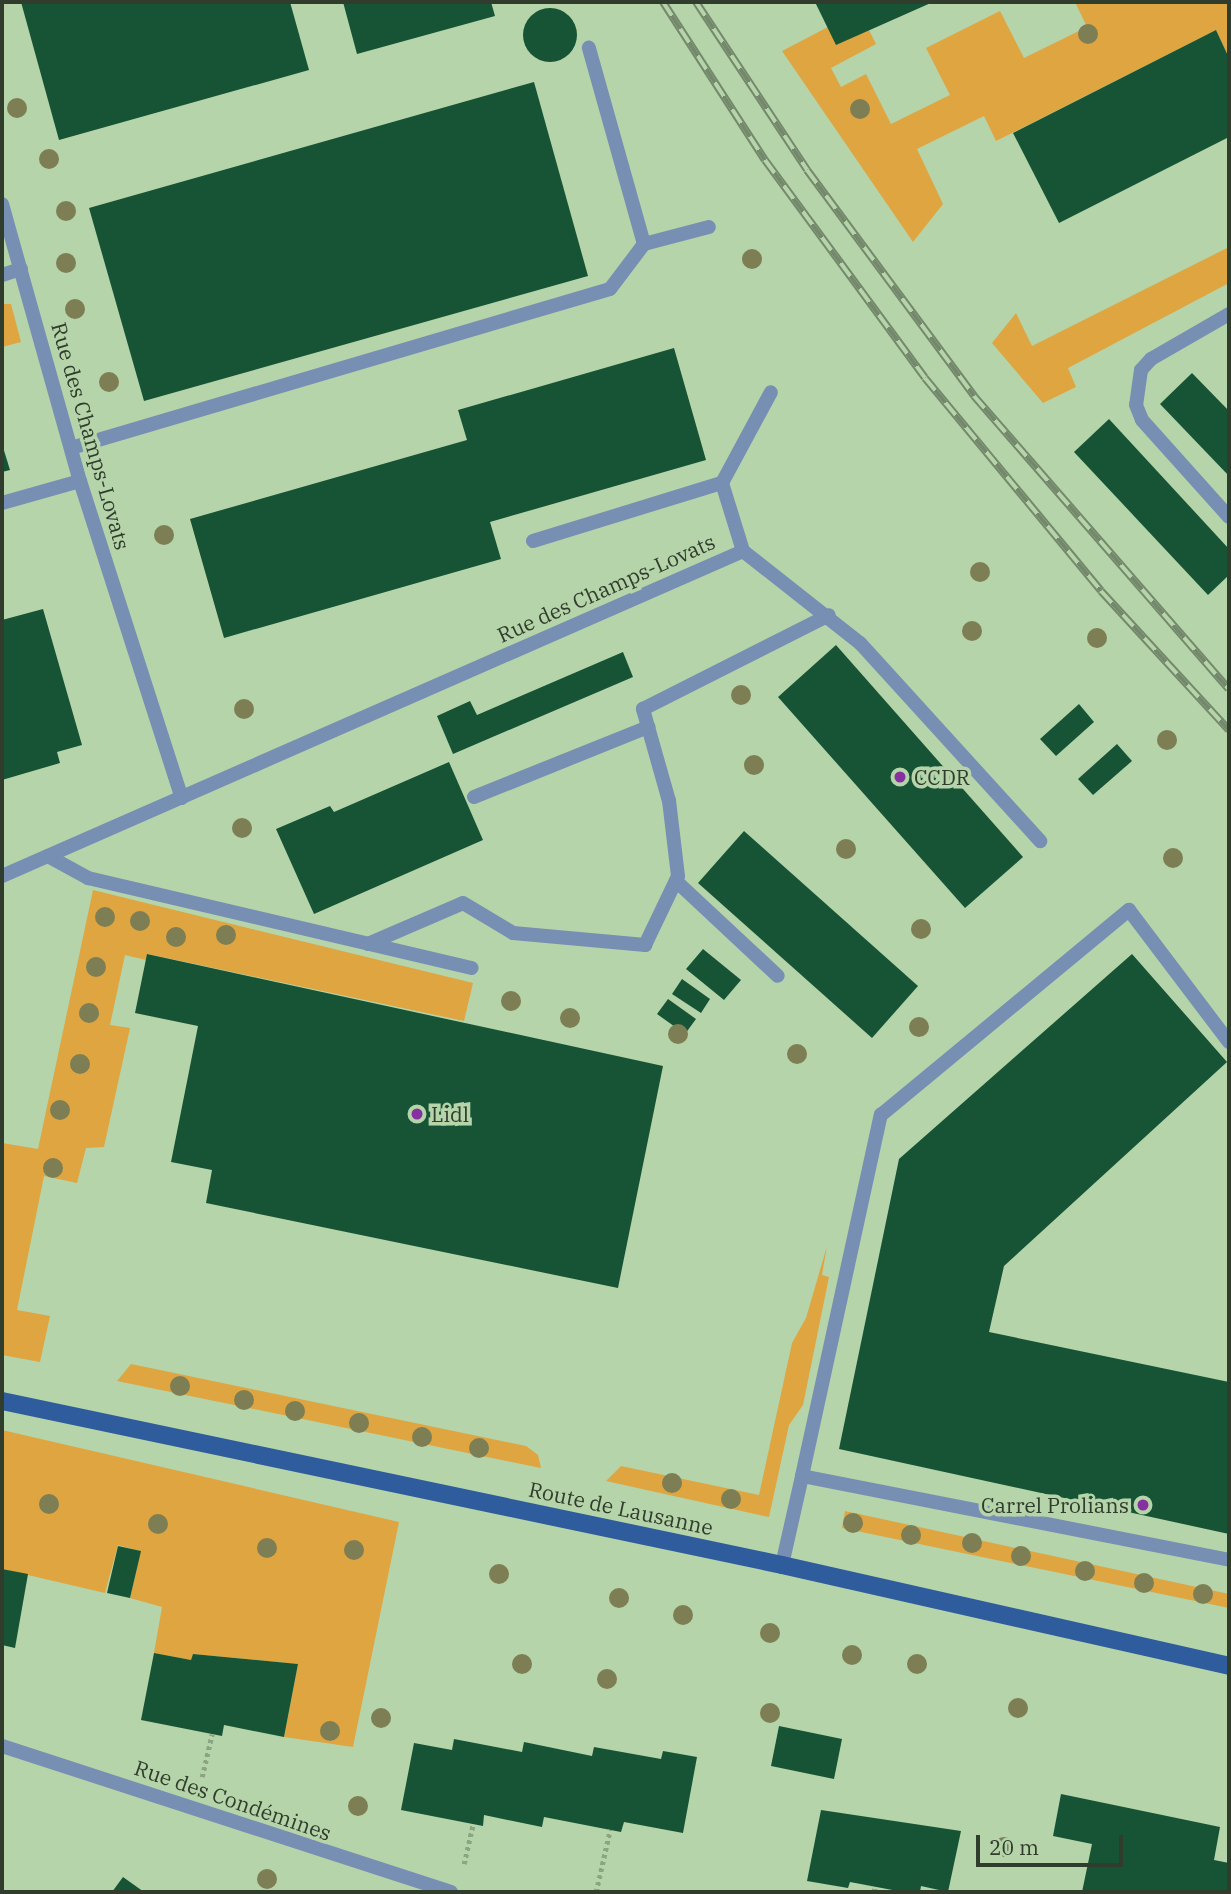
<!DOCTYPE html>
<html>
<head>
<meta charset="utf-8">
<style>
	body { margin:0 }
	#map { position:relative; width:1231px; height:1894px; overflow:hidden; background:#b5d4aa; font-family:"IBM Plex Serif",serif }
	div>[style] { position:absolute }
	.green>* { inset:0; background:#dfa540 }
	.building>* { inset:0; background:#165435 }
	.round { border-radius:50% }
	.path>* { height:4.5px; margin-top:-2.25px; transform-origin:0; background:repeating-linear-gradient(90deg,#8ba482 0 3.5px,transparent 0 7px) }
	.service>* { height:14px; margin:-7px; padding:0 7px; transform-origin:7px; border-radius:7px; background:#778fb3 }
	.minor>* { height:14px; margin:-7px; padding:0 7px; transform-origin:7px; border-radius:7px; background:#778fb3 }
	.primary>* { height:18px; margin:-9px; padding:0 9px; transform-origin:9px; border-radius:9px; background:#2f5c9c }
	.rail>* { height:8px; margin-top:-4px; transform-origin:0; background:repeating-linear-gradient(90deg,#b5d4aa 0 16px,#74896c 0 32px); box-sizing:border-box; border-block:2px solid #74896c }
	.trees>* { width:20px; height:20px; margin:-10px; border-radius:50%; background:#7d7e54 }
	.dots>* { width:19px; height:19px; translate:-50% -50%; box-sizing:border-box; border:4px solid #b5d4aa; border-radius:50% }
	span { translate:-50% -50%; white-space:nowrap; text-align:center; line-height:1.15; -webkit-text-stroke:7px #b5d4aa; paint-order:stroke }
	.street-label { font-size:21px; color:#313d2c }
	.poi-label { font-size:21px; color:#313d2c }
	.left { translate:0 -50%; text-align:left }
	.right { translate:-100% -50%; text-align:right }
	.frame { position:absolute; inset:0; border:4px solid #313d2c; pointer-events:none }
	.scale { position:absolute; left:976px; top:1835px; width:147px; height:32px; box-sizing:border-box; border:4px solid #313d2c; border-top:0; padding-left:9px; font-size:21px; line-height:24px; white-space:nowrap; color:#313d2c; -webkit-text-stroke:5px #b5d4aa; paint-order:stroke }
</style>
</head>
<body>
<div id="map">
	<div class="green">
		<i style="clip-path:polygon(1075px 2px,1229px 2px,1229px 58px,1216px 30px,996px 141px,984px 116px,917px 149px,943px 204px,913px 242px,782px 51px,828px 27px,868px 28px,876px 44px,831px 68px,841px 87px,866px 74px,891px 124px,950px 95px,926px 48px,1000px 11px,1024px 58px,1087px 27px)"></i>
		<i style="clip-path:polygon(1229px 247px,1229px 283px,1068px 368px,1076px 387px,1043px 403px,992px 343px,1016px 313px,1032px 346px)"></i>
		<i style="clip-path:polygon(2px 304px,11px 304px,21px 342px,2px 347px)"></i>
		<i style="clip-path:polygon(93px 890px,473px 983px,464px 1021px,148px 954px,146px 960px,125px 955px,110px 1025px,130px 1028px,104px 1147px,86px 1148px,77px 1183px,44px 1176px,17px 1310px,50px 1316px,40px 1362px,2px 1355px,2px 1143px,38px 1149px)"></i>
		<i style="clip-path:polygon(827px 1246px,822px 1275px,829px 1277px,803px 1405px,789px 1425px,769px 1517px,606px 1481px,621px 1466px,759px 1495px,792px 1343px,806px 1318px)"></i>
		<i style="clip-path:polygon(131px 1364px,526px 1446px,538px 1455px,541px 1468px,117px 1381px)"></i>
		<i style="clip-path:polygon(2px 1430px,399px 1522px,353px 1747px,284px 1737px,298px 1664px,193px 1654px,191px 1660px,154px 1653px,162px 1607px,130px 1598px,140px 1551px,118px 1545px,105px 1593px,2px 1569px)"></i>
		<i style="clip-path:polygon(845px 1511px,1229px 1594px,1229px 1608px,842px 1528px)"></i>
	</div>
	<div class="building">
		<i style="clip-path:polygon(21px 2px,290px 2px,309px 70px,59px 140px)"></i>
		<i style="clip-path:polygon(343px 2px,491px 2px,495px 16px,357px 54px)"></i>
		<i style="clip-path:polygon(815px 2px,933px 2px,836px 45px)"></i>
		<i class="round" style="left:523px;top:8px;width:54px;height:54px"></i>
		<i style="clip-path:polygon(1216px 30px,1229px 58px,1229px 137px,1059px 223px,1013px 133px)"></i>
		<i style="clip-path:polygon(534px 82px,588px 276px,144px 401px,89px 208px)"></i>
		<i style="clip-path:polygon(674px 348px,706px 460px,490px 522px,501px 559px,224px 638px,190px 519px,467px 440px,458px 410px)"></i>
		<i style="clip-path:polygon(1192px 373px,1229px 411px,1229px 476px,1160px 404px)"></i>
		<i style="clip-path:polygon(1109px 419px,1229px 549px,1229px 575px,1208px 595px,1074px 452px)"></i>
		<i style="clip-path:polygon(2px 444px,10px 470px,2px 472px)"></i>
		<i style="clip-path:polygon(43px 609px,82px 745px,57px 752px,60px 763px,2px 780px,2px 620px)"></i>
		<i style="clip-path:polygon(836px 645px,1023px 857px,965px 908px,778px 697px)"></i>
		<i style="clip-path:polygon(623px 652px,633px 677px,453px 754px,437px 716px,470px 701px,477px 715px)"></i>
		<i style="clip-path:polygon(1079px 704px,1094px 722px,1056px 756px,1040px 739px)"></i>
		<i style="clip-path:polygon(1117px 744px,1132px 761px,1093px 795px,1078px 779px)"></i>
		<i style="clip-path:polygon(449px 762px,483px 840px,314px 914px,276px 829px,330px 806px,334px 812px)"></i>
		<i style="clip-path:polygon(744px 831px,918px 986px,872px 1038px,698px 883px)"></i>
		<i style="clip-path:polygon(703px 949px,741px 980px,724px 1000px,686px 969px)"></i>
		<i style="clip-path:polygon(147px 954px,663px 1066px,618px 1288px,206px 1203px,212px 1170px,171px 1162px,198px 1026px,135px 1013px)"></i>
		<i style="clip-path:polygon(1132px 954px,1227px 1062px,1004px 1266px,989px 1332px,1229px 1382px,1229px 1534px,839px 1449px,899px 1159px)"></i>
		<i style="clip-path:polygon(682px 979px,710px 999px,701px 1013px,672px 994px)"></i>
		<i style="clip-path:polygon(668px 999px,696px 1019px,685px 1034px,657px 1014px)"></i>
		<i style="clip-path:polygon(118px 1546px,141px 1551px,130px 1598px,107px 1593px)"></i>
		<i style="clip-path:polygon(2px 1569px,28px 1574px,15px 1648px,2px 1645px)"></i>
		<i style="clip-path:polygon(154px 1653px,191px 1660px,193px 1654px,298px 1664px,284px 1737px,224px 1725px,222px 1736px,141px 1720px)"></i>
		<i style="clip-path:polygon(779px 1726px,842px 1739px,834px 1779px,771px 1766px)"></i>
		<i style="clip-path:polygon(454px 1739px,522px 1752px,524px 1742px,592px 1756px,594px 1747px,661px 1759px,663px 1751px,697px 1757px,683px 1833px,624px 1822px,621px 1832px,544px 1817px,542px 1827px,484px 1815px,483px 1826px,401px 1810px,414px 1743px,452px 1750px)"></i>
		<i style="clip-path:polygon(1061px 1794px,1220px 1827px,1214px 1860px,1229px 1863px,1229px 1892px,1082px 1892px,1092px 1844px,1053px 1836px)"></i>
		<i style="clip-path:polygon(821px 1810px,961px 1831px,948px 1892px,921px 1886px,920px 1892px,903px 1892px,850px 1882px,848px 1888px,807px 1881px)"></i>
		<i style="clip-path:polygon(123px 1877px,144px 1892px,112px 1892px)"></i>
	</div>
	<div class="path">
		<i style="left:202px;top:1777px;width:44px;rotate:-76.9deg"></i>
		<i style="left:464px;top:1864px;width:41px;rotate:-77.3deg"></i>
		<i style="left:596px;top:1892px;width:64px;rotate:-77.3deg"></i>
		<i style="left:874px;top:1892px;width:5px;rotate:-79deg"></i>
	</div>
	<div class="service">
		<i style="left:644px;top:244px;width:67px;rotate:-14.7deg"></i>
		<i style="left:2px;top:275px;width:20px;rotate:-18deg"></i>
		<i style="left:1229px;top:314px;width:90px;rotate:150deg"></i>
		<i style="left:1151px;top:359px;width:15px;rotate:132deg"></i>
		<i style="left:1141px;top:370px;width:35px;rotate:98deg"></i>
		<i style="left:1136px;top:405px;width:16px;rotate:68deg"></i>
		<i style="left:1142px;top:420px;width:130px;rotate:48.1deg"></i>
		<i style="left:71px;top:448px;width:562px;rotate:-16.44deg"></i>
		<i style="left:610px;top:289px;width:56px;rotate:-52.9deg"></i>
		<i style="left:644px;top:244px;width:204px;rotate:-105.7deg"></i>
		<i style="left:722px;top:483px;width:103px;rotate:-61.7deg"></i>
		<i style="left:2px;top:503px;width:81px;rotate:-15.8deg"></i>
		<i style="left:533px;top:541px;width:198px;rotate:-17.1deg"></i>
		<i style="left:722px;top:483px;width:71px;rotate:72.8deg"></i>
		<i style="left:743px;top:551px;width:149px;rotate:38.2deg"></i>
		<i style="left:860px;top:643px;width:268px;rotate:47.7deg"></i>
		<i style="left:474px;top:797px;width:188px;rotate:-21.9deg"></i>
		<i style="left:48px;top:856px;width:46px;rotate:28.8deg"></i>
		<i style="left:88px;top:878px;width:394px;rotate:13.2deg"></i>
		<i style="left:676px;top:881px;width:139px;rotate:43deg"></i>
		<i style="left:368px;top:944px;width:103px;rotate:-23.3deg"></i>
		<i style="left:463px;top:903px;width:58px;rotate:31deg"></i>
		<i style="left:513px;top:933px;width:133px;rotate:5.2deg"></i>
		<i style="left:645px;top:945px;width:76px;rotate:-64.4deg"></i>
		<i style="left:678px;top:876px;width:76px;rotate:-96.8deg"></i>
		<i style="left:669px;top:801px;width:96px;rotate:-105.8deg"></i>
		<i style="left:643px;top:709px;width:208px;rotate:-26.8deg"></i>
		<i style="left:802px;top:1476px;width:370px;rotate:-77.7deg"></i>
		<i style="left:881px;top:1115px;width:322px;rotate:-39.6deg"></i>
		<i style="left:1129px;top:910px;width:166px;rotate:52.9deg"></i>
		<i style="left:782px;top:1565px;width:91px;rotate:-77.3deg"></i>
		<i style="left:802px;top:1476px;width:435px;rotate:11.1deg"></i>
	</div>
	<div class="minor">
		<i style="left:2px;top:204px;width:288px;rotate:74.3deg"></i>
		<i style="left:80px;top:481px;width:333px;rotate:72.2deg"></i>
		<i style="left:2px;top:876px;width:809px;rotate:-23.68deg"></i>
		<i style="left:2px;top:1746px;width:472px;rotate:18deg"></i>
	</div>
	<div class="primary">
		<i style="left:2px;top:1401px;width:797px;rotate:11.87deg"></i>
		<i style="left:782px;top:1565px;width:458px;rotate:12.7deg"></i>
	</div>
	<div class="rail">
		<i style="left:663px;top:2px;width:188px;rotate:57.2deg"></i>
		<i style="left:765px;top:160px;width:270px;rotate:53.7deg"></i>
		<i style="left:925px;top:378px;width:276px;rotate:50.4deg"></i>
		<i style="left:1101px;top:591px;width:189px;rotate:47.4deg"></i>
		<i style="left:696px;top:2px;width:201px;rotate:56.5deg"></i>
		<i style="left:807px;top:170px;width:281px;rotate:53.5deg"></i>
		<i style="left:974px;top:396px;width:388px;rotate:49deg"></i>
	</div>
	<div class="trees">
		<i style="left:1088px;top:34px"></i>
		<i style="left:17px;top:108px"></i>
		<i style="left:860px;top:109px"></i>
		<i style="left:49px;top:159px"></i>
		<i style="left:66px;top:211px"></i>
		<i style="left:752px;top:259px"></i>
		<i style="left:66px;top:263px"></i>
		<i style="left:75px;top:309px"></i>
		<i style="left:109px;top:382px"></i>
		<i style="left:164px;top:535px"></i>
		<i style="left:980px;top:572px"></i>
		<i style="left:972px;top:631px"></i>
		<i style="left:1097px;top:638px"></i>
		<i style="left:741px;top:695px"></i>
		<i style="left:244px;top:709px"></i>
		<i style="left:1167px;top:740px"></i>
		<i style="left:754px;top:765px"></i>
		<i style="left:242px;top:828px"></i>
		<i style="left:846px;top:849px"></i>
		<i style="left:1173px;top:858px"></i>
		<i style="left:105px;top:917px"></i>
		<i style="left:140px;top:921px"></i>
		<i style="left:921px;top:929px"></i>
		<i style="left:226px;top:935px"></i>
		<i style="left:176px;top:937px"></i>
		<i style="left:96px;top:967px"></i>
		<i style="left:511px;top:1001px"></i>
		<i style="left:89px;top:1013px"></i>
		<i style="left:570px;top:1018px"></i>
		<i style="left:919px;top:1027px"></i>
		<i style="left:678px;top:1034px"></i>
		<i style="left:797px;top:1054px"></i>
		<i style="left:80px;top:1064px"></i>
		<i style="left:60px;top:1110px"></i>
		<i style="left:53px;top:1168px"></i>
		<i style="left:180px;top:1386px"></i>
		<i style="left:244px;top:1400px"></i>
		<i style="left:295px;top:1411px"></i>
		<i style="left:359px;top:1423px"></i>
		<i style="left:422px;top:1437px"></i>
		<i style="left:479px;top:1448px"></i>
		<i style="left:672px;top:1483px"></i>
		<i style="left:731px;top:1499px"></i>
		<i style="left:49px;top:1504px"></i>
		<i style="left:853px;top:1523px"></i>
		<i style="left:158px;top:1524px"></i>
		<i style="left:911px;top:1535px"></i>
		<i style="left:972px;top:1543px"></i>
		<i style="left:267px;top:1548px"></i>
		<i style="left:354px;top:1550px"></i>
		<i style="left:1021px;top:1556px"></i>
		<i style="left:1085px;top:1571px"></i>
		<i style="left:499px;top:1574px"></i>
		<i style="left:1144px;top:1583px"></i>
		<i style="left:1203px;top:1594px"></i>
		<i style="left:619px;top:1598px"></i>
		<i style="left:683px;top:1615px"></i>
		<i style="left:770px;top:1633px"></i>
		<i style="left:852px;top:1655px"></i>
		<i style="left:522px;top:1664px"></i>
		<i style="left:917px;top:1664px"></i>
		<i style="left:607px;top:1679px"></i>
		<i style="left:1018px;top:1708px"></i>
		<i style="left:770px;top:1713px"></i>
		<i style="left:381px;top:1718px"></i>
		<i style="left:330px;top:1731px"></i>
		<i style="left:358px;top:1806px"></i>
		<i style="left:1004px;top:1847px"></i>
		<i style="left:267px;top:1879px"></i>
	</div>
	<div class="dots">
		<i style="left:900px;top:777px;background:#86319f"></i>
		<i style="left:417px;top:1114px;background:#86319f"></i>
		<i style="left:1143px;top:1505px;background:#86319f"></i>
	</div>
	<div class="street-label">
		<span style="left:91px;top:436px;rotate:74deg">Rue des Champs-Lovats</span>
		<span style="left:606px;top:588px;rotate:-24deg">Rue des Champs-Lovats</span>
		<span style="left:621px;top:1508px;rotate:12deg">Route de Lausanne</span>
		<span style="left:233px;top:1800px;rotate:19deg">Rue des Condémines</span>
	</div>
	<div class="poi-label">
		<span class="left" style="left:914px;top:777px">CCDR</span>
		<span class="left" style="left:431px;top:1114px">Lidl</span>
		<span class="right" style="left:1129px;top:1505px">Carrel Prolians</span>
	</div>
	<div class="frame"></div>
	<div class="scale">20 m</div>
</div>
</body>
</html>
